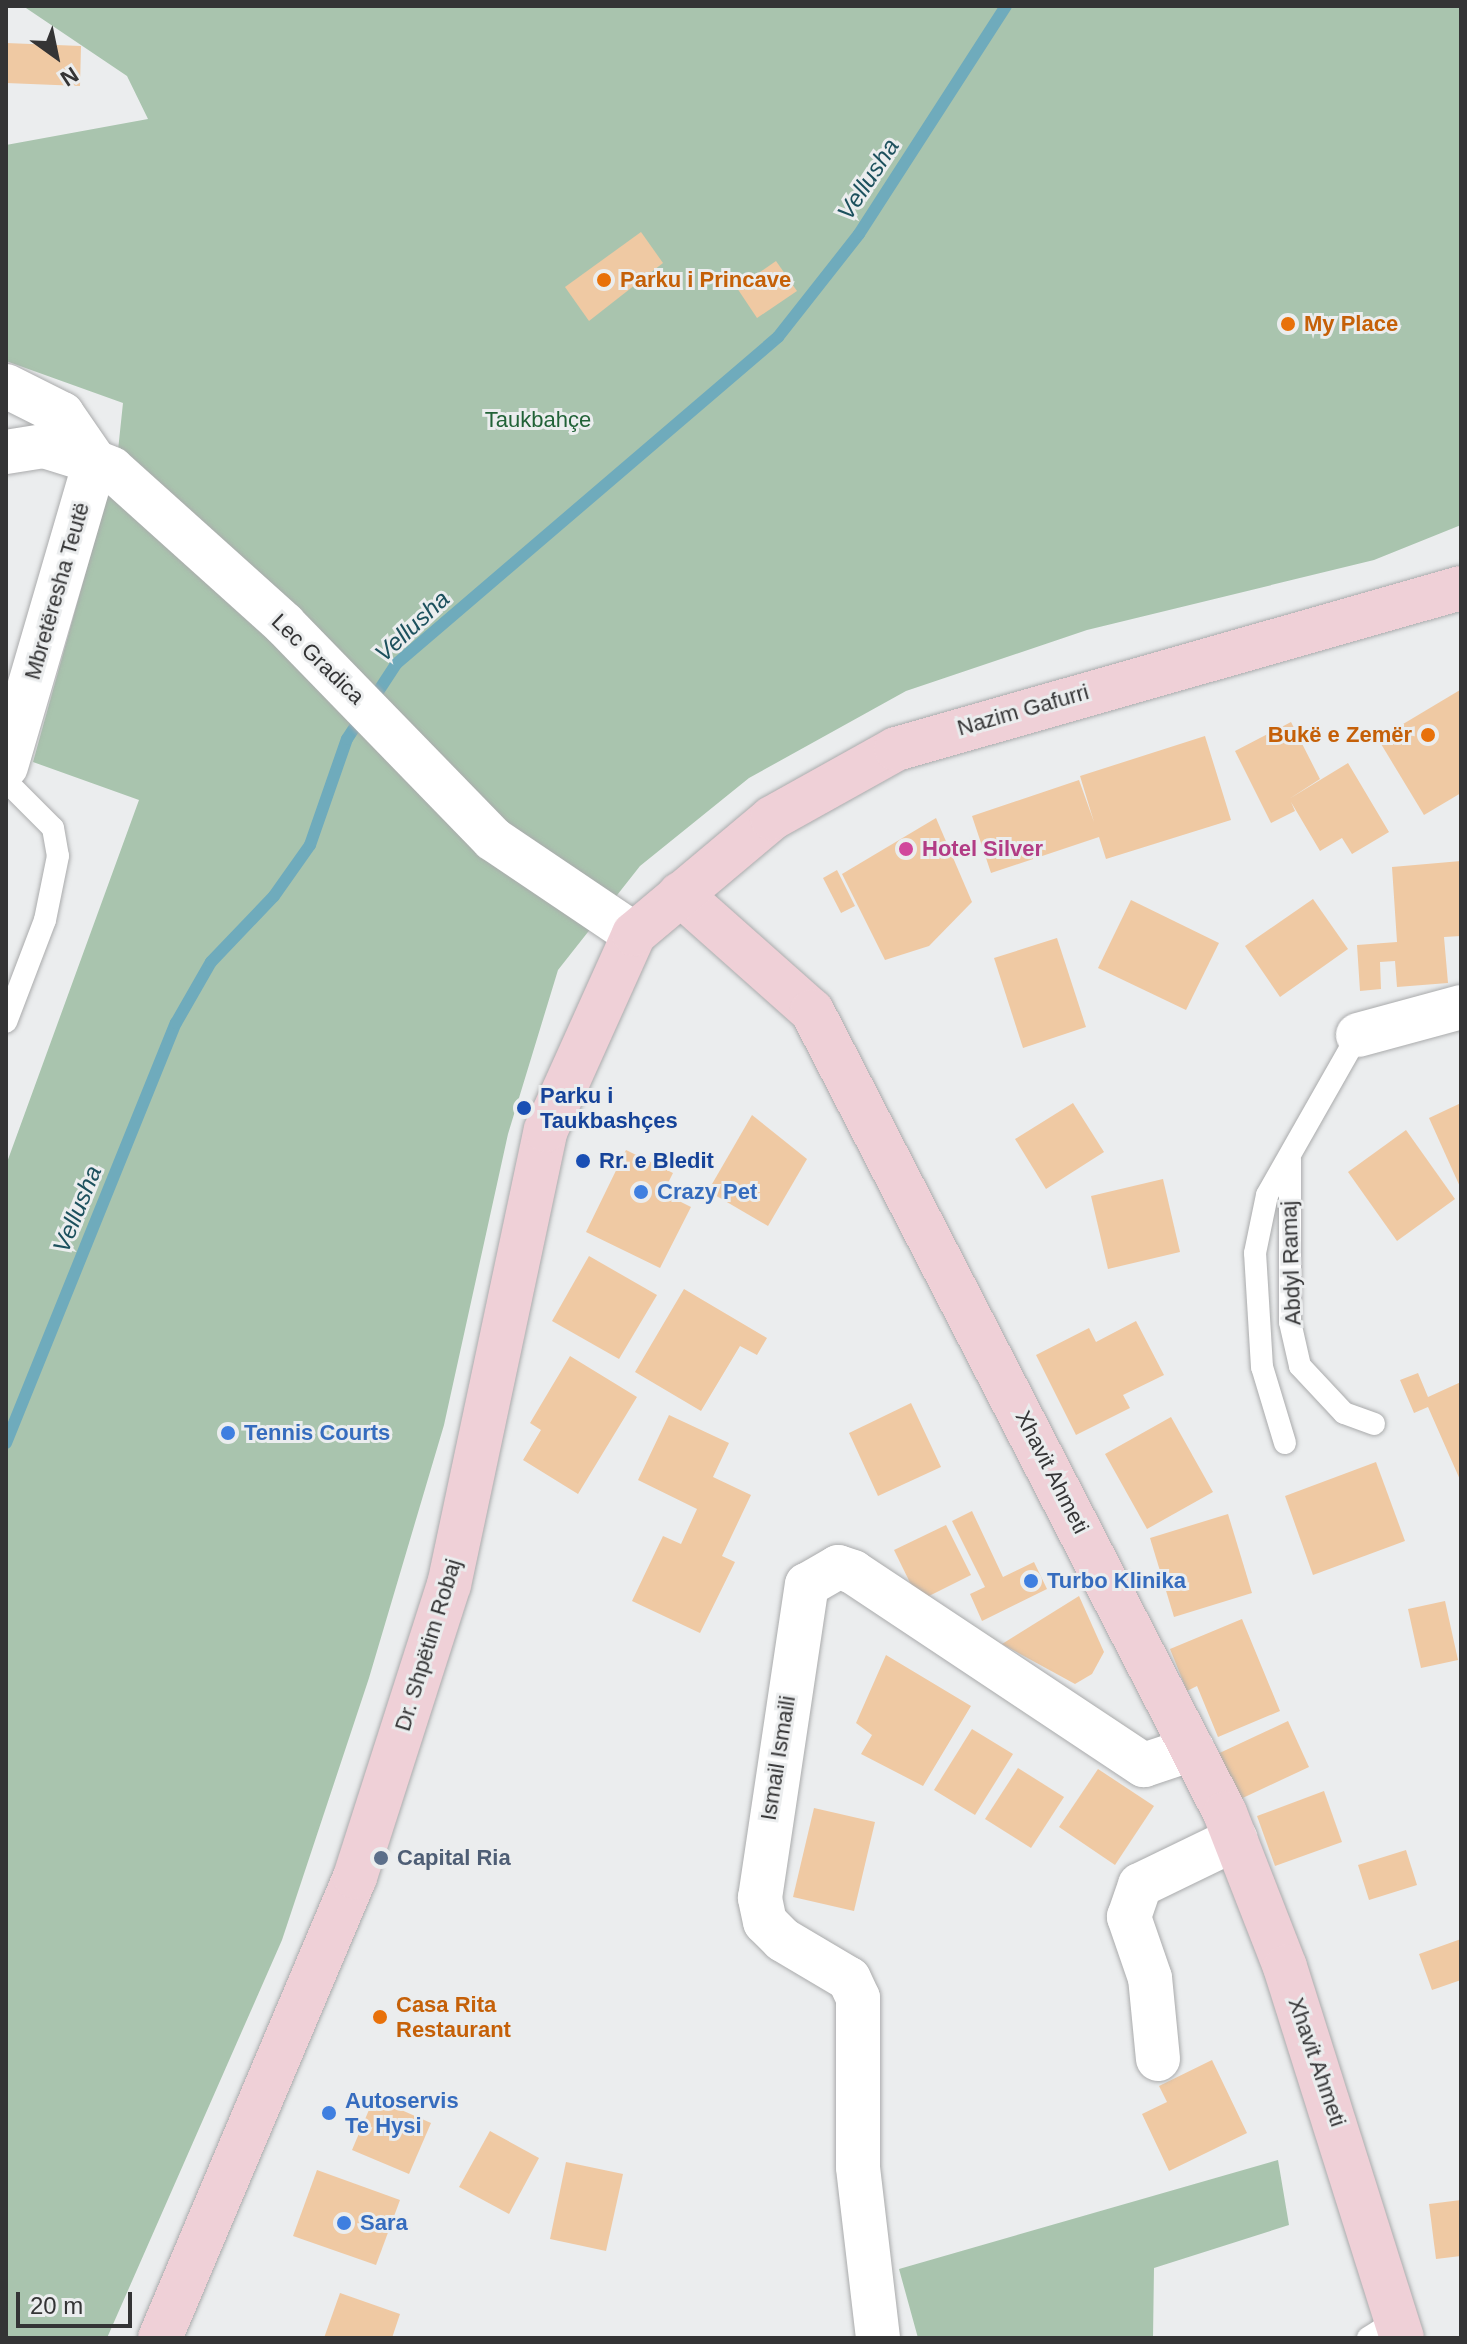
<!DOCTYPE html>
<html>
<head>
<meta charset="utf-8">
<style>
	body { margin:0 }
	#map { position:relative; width:1467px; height:2344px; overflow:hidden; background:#ebedee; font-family:Arial,sans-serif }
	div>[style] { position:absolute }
	.green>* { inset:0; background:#a9c4ae }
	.stream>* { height:12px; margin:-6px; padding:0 6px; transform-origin:6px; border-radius:6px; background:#6fabbc }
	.building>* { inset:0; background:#efc9a3 }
	.roads { filter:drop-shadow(0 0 2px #aaabac) drop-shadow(0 0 2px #aaabac) }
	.lane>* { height:22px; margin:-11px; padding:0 11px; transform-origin:11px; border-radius:11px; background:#fff }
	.street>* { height:44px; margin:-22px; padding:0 22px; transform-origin:22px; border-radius:22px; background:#fff }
	.secondary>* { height:44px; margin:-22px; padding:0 22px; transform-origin:22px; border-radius:22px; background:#efd0d7 }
	.dots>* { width:22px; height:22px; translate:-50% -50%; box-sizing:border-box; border:4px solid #ebedee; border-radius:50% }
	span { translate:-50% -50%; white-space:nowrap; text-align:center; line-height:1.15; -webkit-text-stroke:6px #ebedee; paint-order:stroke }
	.food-label { font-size:22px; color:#c56008; font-weight:700 }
	.left { translate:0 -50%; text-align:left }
	.right { translate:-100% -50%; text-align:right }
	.park-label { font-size:22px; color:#216237 }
	.street-label { font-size:22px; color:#343435 }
	.hotel-label { font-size:22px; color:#b23c85; font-weight:700 }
	.transit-label { font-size:22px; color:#164399; font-weight:700 }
	.shop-label { font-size:22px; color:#366cbe; font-weight:700 }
	.service-label { font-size:22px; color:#4e5e75; font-weight:700 }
	.water-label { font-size:24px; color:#1c505d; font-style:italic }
	.frame { position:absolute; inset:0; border:8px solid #343435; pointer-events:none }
	.north { position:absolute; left:16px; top:16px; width:80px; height:80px; -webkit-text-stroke:6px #ebedee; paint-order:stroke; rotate:147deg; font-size:22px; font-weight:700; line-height:32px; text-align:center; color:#343435 }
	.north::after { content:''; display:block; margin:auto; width:28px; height:36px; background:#343435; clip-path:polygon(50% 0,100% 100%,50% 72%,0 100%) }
	.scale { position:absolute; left:16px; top:2292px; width:116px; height:36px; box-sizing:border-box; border:4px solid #343435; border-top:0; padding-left:10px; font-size:24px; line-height:28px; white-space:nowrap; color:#343435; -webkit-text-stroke:6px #ebedee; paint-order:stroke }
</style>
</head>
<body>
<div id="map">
	<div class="green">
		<i style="clip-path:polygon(23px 6px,1461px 6px,1461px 525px,1374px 560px,1087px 630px,906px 691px,749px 778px,640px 866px,558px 970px,508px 1134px,444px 1425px,369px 1678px,282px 1940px,107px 2338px,6px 2338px,6px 1165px,139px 800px,33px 762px,117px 460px,123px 403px,6px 361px,6px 145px,148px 119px,127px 76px)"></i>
		<i style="clip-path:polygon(1278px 2160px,1289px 2225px,1154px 2268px,1153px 2338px,918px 2338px,899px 2269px)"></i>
	</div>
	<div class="stream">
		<i style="left:6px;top:1443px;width:453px;rotate:-68deg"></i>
		<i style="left:176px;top:1023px;width:70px;rotate:-60.2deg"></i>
		<i style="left:211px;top:962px;width:91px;rotate:-46.3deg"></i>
		<i style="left:274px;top:896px;width:62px;rotate:-54.8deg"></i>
		<i style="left:310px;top:845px;width:112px;rotate:-70.8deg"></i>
		<i style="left:347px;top:739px;width:90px;rotate:-56.8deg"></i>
		<i style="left:396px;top:664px;width:503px;rotate:-40.56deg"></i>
		<i style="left:778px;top:337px;width:131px;rotate:-51.8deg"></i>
		<i style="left:859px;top:234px;width:271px;rotate:-57.2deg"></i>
	</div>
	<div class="building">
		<i style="clip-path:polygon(6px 43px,81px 46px,80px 86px,6px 83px)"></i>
		<i style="clip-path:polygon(641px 232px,663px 263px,589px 321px,565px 287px)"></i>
		<i style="clip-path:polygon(776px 261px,797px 291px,757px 318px,737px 288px)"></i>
		<i style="clip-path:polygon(1460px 690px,1461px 793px,1424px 815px,1378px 739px)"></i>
		<i style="clip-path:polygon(1291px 722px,1320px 779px,1289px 799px,1348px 763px,1389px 832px,1352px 854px,1342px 838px,1320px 851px,1291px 802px,1295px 811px,1271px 823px,1235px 751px)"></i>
		<i style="clip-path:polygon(1205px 736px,1231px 820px,1106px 859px,1099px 837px,991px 873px,972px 816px,1079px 780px,1094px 822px,1080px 776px)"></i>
		<i style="clip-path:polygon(936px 818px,972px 902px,929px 946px,885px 960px,842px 874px)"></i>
		<i style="clip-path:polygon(1461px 861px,1461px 936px,1444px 937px,1448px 983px,1397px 987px,1395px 961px,1380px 962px,1381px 989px,1360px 991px,1357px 945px,1397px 942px,1392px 867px)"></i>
		<i style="clip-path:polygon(837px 870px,855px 906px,841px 913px,823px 878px)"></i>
		<i style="clip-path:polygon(1313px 899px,1348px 949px,1280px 997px,1245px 946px)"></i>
		<i style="clip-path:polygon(1131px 900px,1219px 943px,1186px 1010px,1098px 968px)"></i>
		<i style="clip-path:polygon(1057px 938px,1086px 1027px,1023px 1048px,994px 958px)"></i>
		<i style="clip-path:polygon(1073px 1103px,1104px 1152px,1046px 1189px,1015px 1139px)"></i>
		<i style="clip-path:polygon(1461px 1103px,1461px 1189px,1429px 1118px)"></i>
		<i style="clip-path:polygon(752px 1115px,807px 1159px,768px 1226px,708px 1191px)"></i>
		<i style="clip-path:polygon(1406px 1130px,1455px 1199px,1397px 1241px,1348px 1172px)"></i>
		<i style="clip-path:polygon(626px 1150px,673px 1173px,663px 1193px,691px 1207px,660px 1268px,586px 1232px)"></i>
		<i style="clip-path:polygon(1163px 1179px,1180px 1252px,1108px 1269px,1091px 1196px)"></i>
		<i style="clip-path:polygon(589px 1256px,657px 1295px,619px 1359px,552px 1321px)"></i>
		<i style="clip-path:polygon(684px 1289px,767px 1338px,757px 1355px,740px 1346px,701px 1411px,635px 1372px)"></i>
		<i style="clip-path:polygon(1136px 1321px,1164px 1375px,1123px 1395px,1130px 1408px,1076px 1435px,1036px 1355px,1089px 1328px,1096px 1342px)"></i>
		<i style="clip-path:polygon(570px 1356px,637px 1397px,578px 1494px,523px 1460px,541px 1430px,530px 1423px)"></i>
		<i style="clip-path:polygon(1418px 1373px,1428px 1397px,1461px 1382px,1461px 1482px,1428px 1407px,1414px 1413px,1400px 1380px)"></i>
		<i style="clip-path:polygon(911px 1403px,941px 1467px,878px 1496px,849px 1433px)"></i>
		<i style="clip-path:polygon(669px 1415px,729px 1443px,713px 1477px,751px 1495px,722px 1556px,735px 1562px,700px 1633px,632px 1601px,663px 1536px,681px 1544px,697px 1509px,638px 1480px)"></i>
		<i style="clip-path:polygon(1171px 1417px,1213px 1492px,1147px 1529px,1105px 1454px)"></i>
		<i style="clip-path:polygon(1376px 1462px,1405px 1541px,1313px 1575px,1285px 1496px)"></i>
		<i style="clip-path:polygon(972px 1511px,1003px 1577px,1034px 1562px,1047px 1589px,982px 1621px,970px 1594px,985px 1587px,952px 1521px)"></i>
		<i style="clip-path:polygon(1228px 1514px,1252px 1593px,1174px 1617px,1150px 1538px)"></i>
		<i style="clip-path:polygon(946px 1525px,971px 1575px,919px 1601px,894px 1550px)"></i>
		<i style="clip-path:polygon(1079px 1596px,1104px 1652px,1092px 1674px,1075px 1684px,1002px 1644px)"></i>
		<i style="clip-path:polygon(1445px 1601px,1458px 1660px,1421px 1668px,1408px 1609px)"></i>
		<i style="clip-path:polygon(1242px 1619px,1280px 1711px,1218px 1737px,1197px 1686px,1187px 1691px,1170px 1649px)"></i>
		<i style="clip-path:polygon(886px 1655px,971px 1706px,923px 1786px,861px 1754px,872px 1735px,856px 1723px)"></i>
		<i style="clip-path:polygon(1288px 1721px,1309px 1767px,1232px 1803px,1211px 1757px)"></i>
		<i style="clip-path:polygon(972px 1729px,1013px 1754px,975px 1815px,934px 1790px)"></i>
		<i style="clip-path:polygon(1018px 1768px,1064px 1797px,1031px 1848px,985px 1819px)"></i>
		<i style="clip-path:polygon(1098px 1769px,1154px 1806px,1115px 1865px,1059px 1827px)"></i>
		<i style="clip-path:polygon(1324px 1791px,1342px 1842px,1275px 1866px,1257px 1816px)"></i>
		<i style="clip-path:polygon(814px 1808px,875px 1822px,854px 1911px,793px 1897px)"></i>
		<i style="clip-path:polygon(1406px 1850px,1417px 1885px,1369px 1900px,1358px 1865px)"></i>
		<i style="clip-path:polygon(1461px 1939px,1461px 1980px,1432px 1990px,1419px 1954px)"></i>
		<i style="clip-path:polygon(1212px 2060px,1247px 2133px,1169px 2171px,1142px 2114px,1167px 2102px,1159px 2086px)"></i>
		<i style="clip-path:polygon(374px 2098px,431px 2123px,409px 2174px,352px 2150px)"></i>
		<i style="clip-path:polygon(490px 2131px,539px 2158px,509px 2214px,459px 2187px)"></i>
		<i style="clip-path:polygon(566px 2162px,623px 2174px,606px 2251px,550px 2239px)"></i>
		<i style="clip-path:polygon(317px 2170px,400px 2200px,376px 2265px,293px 2236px)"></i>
		<i style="clip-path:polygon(1461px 2200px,1461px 2256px,1436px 2259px,1429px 2204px)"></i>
		<i style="clip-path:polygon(340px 2293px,400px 2314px,392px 2338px,324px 2338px)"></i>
	</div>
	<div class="roads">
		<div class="lane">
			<i style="left:6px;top:781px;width:66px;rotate:45deg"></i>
			<i style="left:53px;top:828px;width:28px;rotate:80deg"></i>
			<i style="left:58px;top:856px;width:65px;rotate:101.5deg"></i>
			<i style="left:45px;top:920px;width:109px;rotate:110.9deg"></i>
			<i style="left:1290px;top:1160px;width:162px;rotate:90deg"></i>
			<i style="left:1290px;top:1322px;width:45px;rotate:77.2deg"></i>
			<i style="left:1300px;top:1366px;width:64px;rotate:46.9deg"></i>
			<i style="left:1344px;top:1413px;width:32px;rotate:20deg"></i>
			<i style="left:1285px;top:1443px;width:79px;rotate:-106.8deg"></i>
			<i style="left:1262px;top:1367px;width:114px;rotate:-93.5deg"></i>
			<i style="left:1255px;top:1253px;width:59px;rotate:-78.3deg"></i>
			<i style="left:1267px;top:1195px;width:184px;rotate:-60.4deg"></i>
			<i style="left:1368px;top:2338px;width:34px;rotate:-32deg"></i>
		</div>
		<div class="street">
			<i style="left:6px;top:386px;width:63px;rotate:26.6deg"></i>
			<i style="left:62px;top:414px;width:58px;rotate:55.5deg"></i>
			<i style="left:95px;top:462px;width:18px;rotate:22deg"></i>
			<i style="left:112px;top:469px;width:232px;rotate:42deg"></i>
			<i style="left:284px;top:624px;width:300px;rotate:45.8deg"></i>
			<i style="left:493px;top:839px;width:170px;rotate:34deg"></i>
			<i style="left:6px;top:452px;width:38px;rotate:-9deg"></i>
			<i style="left:44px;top:446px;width:53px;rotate:17.4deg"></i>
			<i style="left:95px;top:462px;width:317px;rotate:106.3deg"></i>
			<i style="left:1358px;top:1035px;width:107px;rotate:-15.2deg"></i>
			<i style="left:1158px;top:2059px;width:81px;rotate:-95.6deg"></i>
			<i style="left:1150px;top:1978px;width:65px;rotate:-109deg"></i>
			<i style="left:1129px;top:1917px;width:34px;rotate:-71deg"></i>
			<i style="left:1140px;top:1885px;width:106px;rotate:-25.8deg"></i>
			<i style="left:878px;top:2338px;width:172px;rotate:-96.7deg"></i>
			<i style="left:858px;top:2167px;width:169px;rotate:-90deg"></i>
			<i style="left:858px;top:1998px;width:21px;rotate:-115deg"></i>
			<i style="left:849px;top:1979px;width:77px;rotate:-149.4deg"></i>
			<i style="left:783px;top:1940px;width:25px;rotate:-135deg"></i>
			<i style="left:765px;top:1922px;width:25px;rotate:-102deg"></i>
			<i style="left:760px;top:1898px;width:317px;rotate:-81.5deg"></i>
			<i style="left:807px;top:1585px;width:36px;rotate:-30deg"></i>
			<i style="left:838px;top:1567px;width:16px;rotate:18deg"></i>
			<i style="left:853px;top:1572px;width:349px;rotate:33.6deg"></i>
			<i style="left:1144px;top:1765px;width:51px;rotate:-18.4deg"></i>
		</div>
		<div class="secondary">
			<i style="left:680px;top:894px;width:176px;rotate:41.6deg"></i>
			<i style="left:812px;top:1011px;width:902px;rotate:62.75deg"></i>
			<i style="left:1225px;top:1813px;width:165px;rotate:68.7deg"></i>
			<i style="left:1285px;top:1967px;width:389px;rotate:72.5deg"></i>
			<i style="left:160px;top:2338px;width:501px;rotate:-67.07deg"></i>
			<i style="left:355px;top:1877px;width:307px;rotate:-72.2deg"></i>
			<i style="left:449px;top:1585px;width:465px;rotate:-78deg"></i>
			<i style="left:546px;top:1130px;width:215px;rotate:-65.8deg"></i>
			<i style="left:634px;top:934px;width:180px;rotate:-40deg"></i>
			<i style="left:772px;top:818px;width:142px;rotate:-29.1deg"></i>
			<i style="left:896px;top:749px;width:587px;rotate:-15.91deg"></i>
		</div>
	</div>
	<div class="dots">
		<i style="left:604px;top:280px;background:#e8710a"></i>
		<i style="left:1288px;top:324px;background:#e8710a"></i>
		<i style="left:1428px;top:735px;background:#e8710a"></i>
		<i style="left:906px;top:849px;background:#d1479c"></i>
		<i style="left:524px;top:1108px;background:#1a4fb4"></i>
		<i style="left:583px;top:1161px;background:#1a4fb4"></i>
		<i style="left:641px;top:1192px;background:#3f7fe0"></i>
		<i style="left:228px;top:1433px;background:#3f7fe0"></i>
		<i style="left:1031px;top:1581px;background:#3f7fe0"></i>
		<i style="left:381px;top:1858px;background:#5c6f8a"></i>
		<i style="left:380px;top:2017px;background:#e8710a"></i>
		<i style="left:329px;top:2113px;background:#3f7fe0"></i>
		<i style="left:344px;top:2223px;background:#3f7fe0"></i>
	</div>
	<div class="food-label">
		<span class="left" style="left:620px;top:280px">Parku i Princave</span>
		<span class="left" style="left:1304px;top:324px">My Place</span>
		<span class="right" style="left:1412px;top:735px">Bukë e Zemër</span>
		<span class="left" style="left:396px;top:2017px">Casa Rita<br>Restaurant</span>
	</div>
	<div class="park-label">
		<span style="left:538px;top:420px">Taukbahçe</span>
	</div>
	<div class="street-label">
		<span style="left:57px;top:591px;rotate:-74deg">Mbretëresha Teutë</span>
		<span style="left:318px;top:659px;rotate:44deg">Lec Gradica</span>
		<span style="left:1023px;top:710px;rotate:-16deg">Nazim Gafurri</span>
		<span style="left:1291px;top:1263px;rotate:-92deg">Abdyl Ramaj</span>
		<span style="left:1052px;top:1472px;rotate:63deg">Xhavit Ahmeti</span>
		<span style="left:428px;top:1645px;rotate:-73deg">Dr. Shpëtim Robaj</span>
		<span style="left:778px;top:1758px;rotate:-81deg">Ismail Ismaili</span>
		<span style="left:1317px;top:2062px;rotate:71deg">Xhavit Ahmeti</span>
	</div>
	<div class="hotel-label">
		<span class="left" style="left:922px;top:849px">Hotel Silver</span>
	</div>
	<div class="transit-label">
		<span class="left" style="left:540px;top:1108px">Parku i<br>Taukbashçes</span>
		<span class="left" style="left:599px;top:1161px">Rr. e Bledit</span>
	</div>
	<div class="shop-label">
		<span class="left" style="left:657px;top:1192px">Crazy Pet</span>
		<span class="left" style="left:244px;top:1433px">Tennis Courts</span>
		<span class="left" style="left:1047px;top:1581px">Turbo Klinika</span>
		<span class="left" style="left:345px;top:2113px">Autoservis<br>Te Hysi</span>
		<span class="left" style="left:360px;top:2223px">Sara</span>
	</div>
	<div class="service-label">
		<span class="left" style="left:397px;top:1858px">Capital Ria</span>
	</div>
	<div class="water-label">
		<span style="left:868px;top:179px;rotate:-57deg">Vellusha</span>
		<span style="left:412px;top:626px;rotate:-43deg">Vellusha</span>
		<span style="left:77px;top:1209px;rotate:-68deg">Vellusha</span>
	</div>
	<div class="frame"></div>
	<div class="north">N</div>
	<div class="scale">20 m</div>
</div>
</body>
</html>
